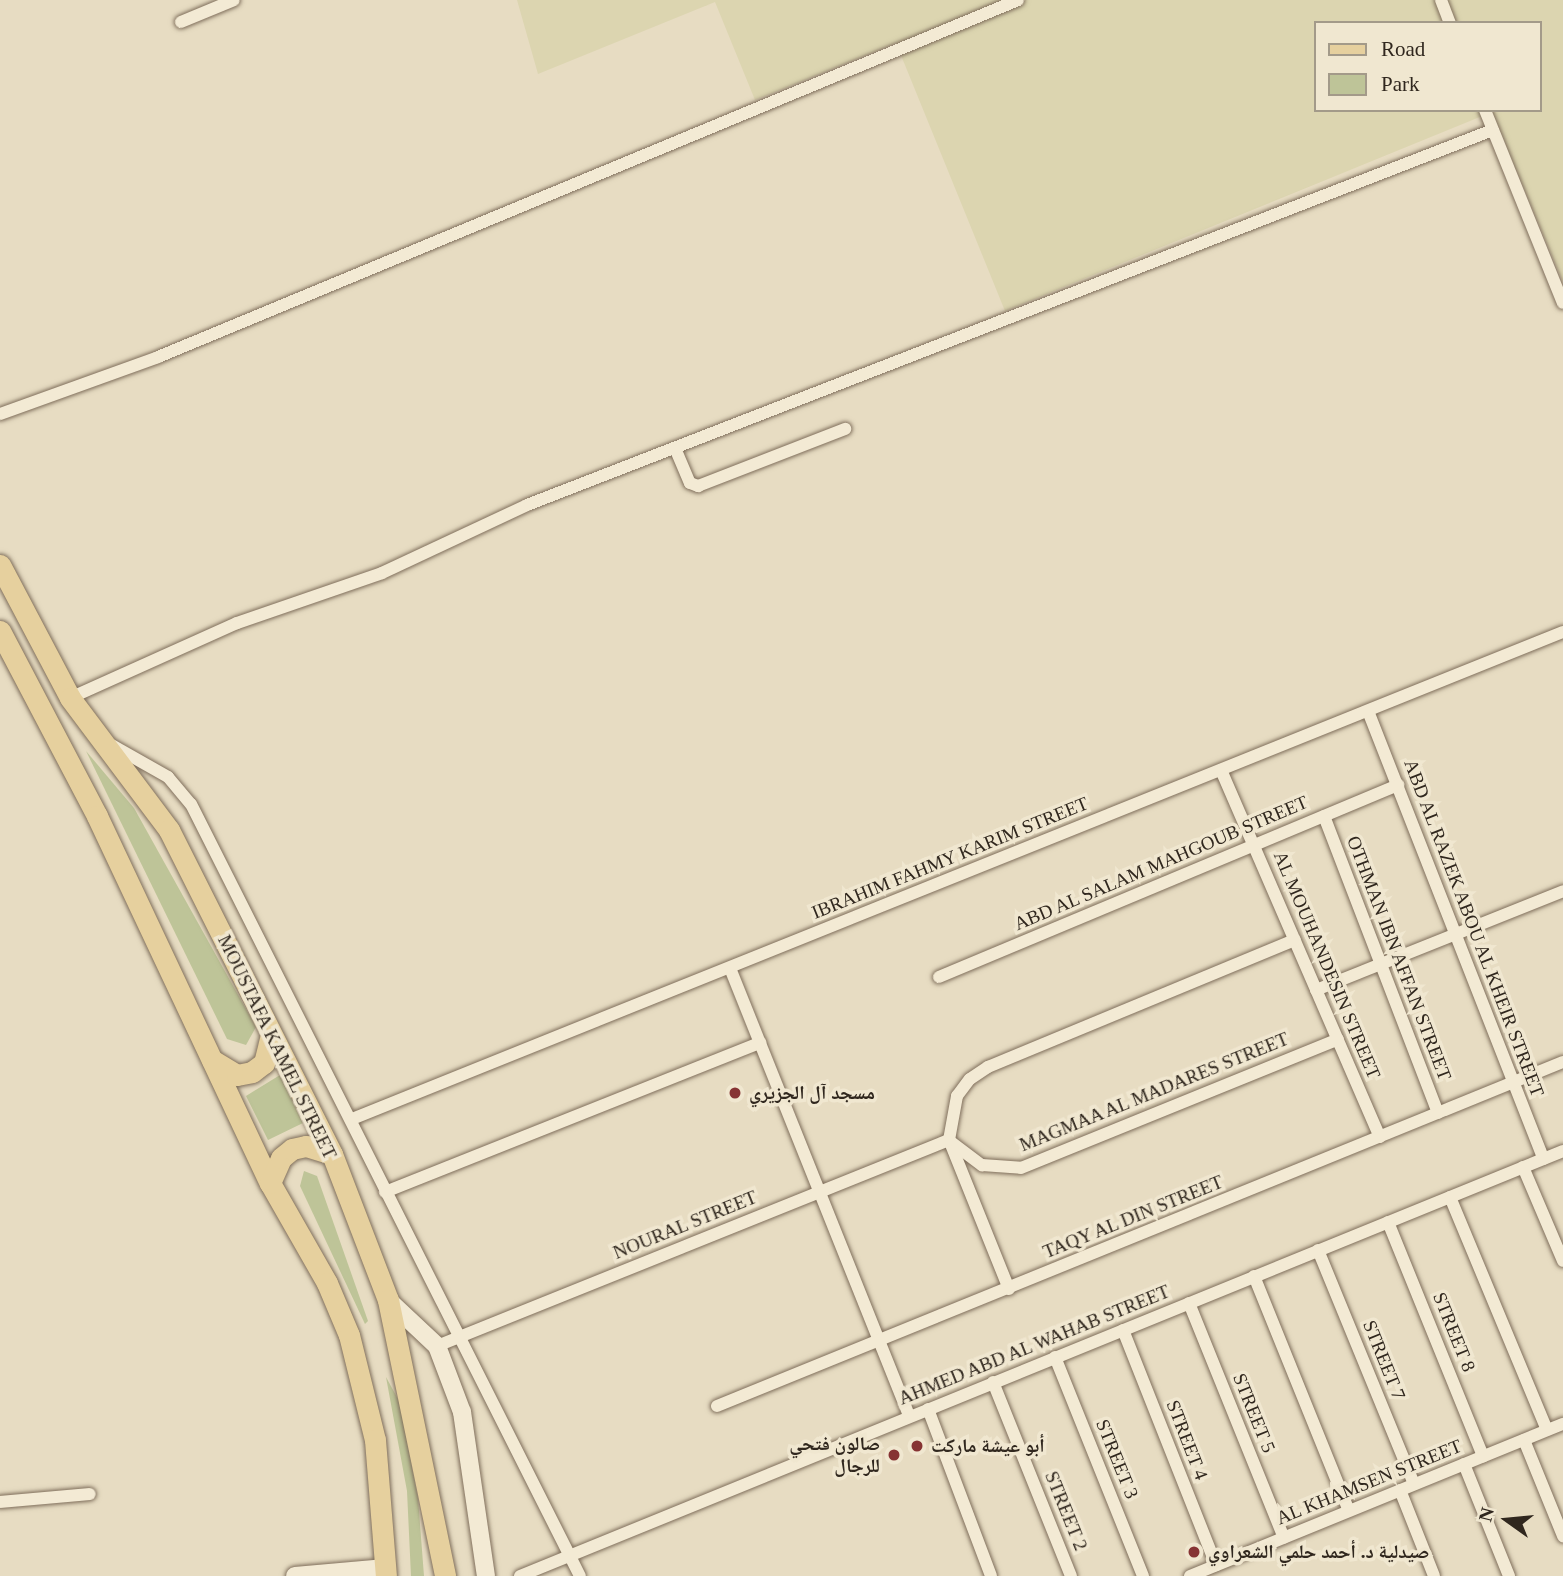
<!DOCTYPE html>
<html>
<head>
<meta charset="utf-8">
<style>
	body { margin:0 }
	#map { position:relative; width:1563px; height:1576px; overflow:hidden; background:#e7dcc2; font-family:"Times New Roman","Noto Naskh Arabic",serif }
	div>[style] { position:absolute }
	.farmland>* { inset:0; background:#dcd5b0 }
	.green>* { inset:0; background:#bec498 }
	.roads { filter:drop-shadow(0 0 2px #7f6e5b) drop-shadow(0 0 2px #7f6e5b) }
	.street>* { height:12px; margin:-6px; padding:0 6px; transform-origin:6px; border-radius:6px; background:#f3ead4 }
	.secondary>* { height:18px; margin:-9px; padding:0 9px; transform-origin:9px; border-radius:9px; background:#f3ead4 }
	.primary>* { height:21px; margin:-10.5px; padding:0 10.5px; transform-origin:10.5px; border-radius:10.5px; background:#e6d09e }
	.dots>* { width:19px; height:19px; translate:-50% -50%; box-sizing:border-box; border:4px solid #f0e7d0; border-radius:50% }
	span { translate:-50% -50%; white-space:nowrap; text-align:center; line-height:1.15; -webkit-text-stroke:7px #f0e7d0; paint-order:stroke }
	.street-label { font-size:19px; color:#30271e }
	.poi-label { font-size:19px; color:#30271e; font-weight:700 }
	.left { translate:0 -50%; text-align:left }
	.right { translate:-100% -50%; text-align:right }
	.legend { position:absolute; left:1314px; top:21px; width:228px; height:91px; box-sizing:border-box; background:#f0e7d0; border:2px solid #a39a89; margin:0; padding:9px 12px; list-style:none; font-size:21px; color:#30271e }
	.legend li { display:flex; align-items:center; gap:14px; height:35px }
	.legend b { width:35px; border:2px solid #a39a89 }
	.north { position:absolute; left:1472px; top:1485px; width:70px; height:70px; -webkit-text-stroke:5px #f0e7d0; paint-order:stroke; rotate:285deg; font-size:19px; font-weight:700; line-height:28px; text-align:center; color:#30271e }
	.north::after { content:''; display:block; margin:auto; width:24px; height:32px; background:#30271e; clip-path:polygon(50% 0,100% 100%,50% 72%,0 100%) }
</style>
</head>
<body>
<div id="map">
	<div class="farmland">
		<i style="clip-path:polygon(evenodd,517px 0,1563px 0,1563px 282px,1492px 112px,1005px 311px,896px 43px,755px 100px,715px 2px,538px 74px,517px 0,1316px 23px,1540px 23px,1540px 110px,1316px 110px,1316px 23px)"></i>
	</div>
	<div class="green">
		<i style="clip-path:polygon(86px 751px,134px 808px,256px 1027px,246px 1045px,227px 1039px)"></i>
		<i style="clip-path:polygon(280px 1075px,303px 1123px,268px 1140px,246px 1096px)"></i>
		<i style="clip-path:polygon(304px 1171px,317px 1176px,368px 1321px,365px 1324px,300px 1186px)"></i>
		<i style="clip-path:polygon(386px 1377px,399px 1401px,418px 1498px,424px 1576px,411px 1576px,407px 1491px)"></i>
	</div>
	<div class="roads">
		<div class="street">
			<i style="left:1441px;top:0;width:25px;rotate:69deg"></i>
			<i style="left:181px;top:22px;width:57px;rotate:-22.5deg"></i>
			<i style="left:1485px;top:110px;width:208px;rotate:68deg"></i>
			<i style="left:0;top:414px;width:168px;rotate:-19.8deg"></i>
			<i style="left:158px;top:357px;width:931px;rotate:-22.54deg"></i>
			<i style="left:675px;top:448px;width:38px;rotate:67deg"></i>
			<i style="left:690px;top:483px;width:9px;rotate:21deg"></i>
			<i style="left:698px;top:486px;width:158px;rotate:-21.2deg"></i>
			<i style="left:70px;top:698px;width:183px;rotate:-24.2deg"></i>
			<i style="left:237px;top:623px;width:153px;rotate:-19deg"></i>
			<i style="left:382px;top:573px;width:160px;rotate:-25.1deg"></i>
			<i style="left:527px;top:505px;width:1036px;rotate:-21.22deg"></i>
			<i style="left:1368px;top:711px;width:481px;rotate:68.6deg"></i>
			<i style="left:108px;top:743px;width:69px;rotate:29.5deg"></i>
			<i style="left:168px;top:777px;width:35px;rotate:50deg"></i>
			<i style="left:191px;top:804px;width:864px;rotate:63.26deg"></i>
			<i style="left:1221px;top:770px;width:400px;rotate:66.6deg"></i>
			<i style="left:1324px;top:816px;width:318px;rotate:69deg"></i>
			<i style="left:730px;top:968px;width:482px;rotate:68.2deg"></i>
			<i style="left:939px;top:977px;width:498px;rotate:-22.7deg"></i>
			<i style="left:1316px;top:990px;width:266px;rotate:-21.8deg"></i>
			<i style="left:352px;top:1119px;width:1305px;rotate:-21.91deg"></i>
			<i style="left:951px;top:1142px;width:39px;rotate:37deg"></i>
			<i style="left:982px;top:1165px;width:39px;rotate:4deg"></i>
			<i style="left:1021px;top:1168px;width:342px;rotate:-22.1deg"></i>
			<i style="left:1523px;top:1167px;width:102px;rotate:66.9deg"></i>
			<i style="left:385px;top:1192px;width:404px;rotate:-21.7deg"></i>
			<i style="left:1450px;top:1197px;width:252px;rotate:67.4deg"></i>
			<i style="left:1388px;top:1222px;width:253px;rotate:67.9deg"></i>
			<i style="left:1318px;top:1250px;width:253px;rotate:67.7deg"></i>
			<i style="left:1254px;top:1276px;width:253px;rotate:68deg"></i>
			<i style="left:1009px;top:1289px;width:161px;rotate:-111.9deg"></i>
			<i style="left:949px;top:1140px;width:45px;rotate:-79.7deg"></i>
			<i style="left:957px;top:1096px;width:21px;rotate:-53deg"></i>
			<i style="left:970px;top:1079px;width:22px;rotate:-34deg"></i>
			<i style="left:988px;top:1067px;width:332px;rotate:-22.5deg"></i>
			<i style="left:1189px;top:1303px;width:253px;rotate:68deg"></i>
			<i style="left:1123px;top:1330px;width:253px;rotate:68.4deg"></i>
			<i style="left:437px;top:1346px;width:552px;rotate:-21.92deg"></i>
			<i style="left:1055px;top:1357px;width:236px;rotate:68.1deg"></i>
			<i style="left:993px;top:1382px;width:209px;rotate:68.1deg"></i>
			<i style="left:717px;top:1406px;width:913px;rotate:-22.13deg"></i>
			<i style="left:928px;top:1409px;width:178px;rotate:69.3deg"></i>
			<i style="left:1524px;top:1440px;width:104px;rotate:67.9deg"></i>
			<i style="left:1464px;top:1464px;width:121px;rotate:68.1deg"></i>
			<i style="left:1400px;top:1490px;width:92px;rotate:68.4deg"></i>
			<i style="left:0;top:1502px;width:90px;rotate:-5.1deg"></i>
			<i style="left:520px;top:1576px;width:1126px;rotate:-22.17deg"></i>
			<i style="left:1190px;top:1576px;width:403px;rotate:-22.2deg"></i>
		</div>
		<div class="secondary">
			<i style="left:388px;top:1300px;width:67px;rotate:43.2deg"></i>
			<i style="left:437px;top:1346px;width:71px;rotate:69.3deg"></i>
			<i style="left:462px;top:1412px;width:166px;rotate:81.7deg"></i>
			<i style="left:295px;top:1576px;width:91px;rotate:-5deg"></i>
		</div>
		<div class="primary">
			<i style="left:0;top:565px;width:150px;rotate:62.2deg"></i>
			<i style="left:70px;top:698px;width:165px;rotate:53.1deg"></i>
			<i style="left:169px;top:830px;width:363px;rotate:63.3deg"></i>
			<i style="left:332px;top:1154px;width:156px;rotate:69deg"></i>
			<i style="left:388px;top:1300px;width:282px;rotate:78.3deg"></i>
			<i style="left:0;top:631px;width:209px;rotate:62.3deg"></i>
			<i style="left:97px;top:816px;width:406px;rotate:64.8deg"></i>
			<i style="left:270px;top:1183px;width:115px;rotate:60.3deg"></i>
			<i style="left:327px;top:1283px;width:56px;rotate:67.1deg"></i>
			<i style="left:349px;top:1335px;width:108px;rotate:76.1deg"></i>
			<i style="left:375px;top:1440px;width:136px;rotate:85.4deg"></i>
			<i style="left:212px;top:1060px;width:29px;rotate:31deg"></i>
			<i style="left:237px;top:1075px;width:15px;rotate:-11deg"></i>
			<i style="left:252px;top:1072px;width:15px;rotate:-37deg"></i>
			<i style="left:264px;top:1063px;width:29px;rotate:-76deg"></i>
			<i style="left:270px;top:1183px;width:27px;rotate:-66deg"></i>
			<i style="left:281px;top:1158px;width:14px;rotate:-39deg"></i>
			<i style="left:292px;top:1149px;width:14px;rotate:-12deg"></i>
			<i style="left:306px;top:1146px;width:27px;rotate:17deg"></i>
		</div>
	</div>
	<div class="dots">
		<i style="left:735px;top:1093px;background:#863333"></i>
		<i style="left:917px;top:1446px;background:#863333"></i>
		<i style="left:894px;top:1455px;background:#863333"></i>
		<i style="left:1194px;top:1552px;background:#863333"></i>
	</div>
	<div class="street-label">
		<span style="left:950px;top:858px;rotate:-22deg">IBRAHIM FAHMY KARIM STREET</span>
		<span style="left:1161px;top:863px;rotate:-23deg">ABD AL SALAM MAHGOUB STREET</span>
		<span style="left:1474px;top:928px;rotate:69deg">ABD AL RAZEK ABOU AL KHEIR STREET</span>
		<span style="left:1399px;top:958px;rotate:69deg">OTHMAN IBN AFFAN STREET</span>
		<span style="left:1327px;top:965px;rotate:67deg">AL MOUHANDESIN STREET</span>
		<span style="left:277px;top:1047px;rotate:64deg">MOUSTAFA KAMEL STREET</span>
		<span style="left:1154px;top:1092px;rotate:-22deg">MAGMAA AL MADARES STREET</span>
		<span style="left:1133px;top:1217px;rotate:-22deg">TAQY AL DIN STREET</span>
		<span style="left:685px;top:1225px;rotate:-22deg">NOURAL STREET</span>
		<span style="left:1454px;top:1332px;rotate:68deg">STREET 8</span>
		<span style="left:1034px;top:1345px;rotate:-22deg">AHMED ABD AL WAHAB STREET</span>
		<span style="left:1384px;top:1360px;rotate:68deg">STREET 7</span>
		<span style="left:1254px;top:1413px;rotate:68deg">STREET 5</span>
		<span style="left:1187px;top:1440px;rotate:69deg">STREET 4</span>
		<span style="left:1117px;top:1459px;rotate:68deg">STREET 3</span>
		<span style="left:1369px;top:1482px;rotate:-22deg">AL KHAMSEN STREET</span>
		<span style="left:1066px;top:1511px;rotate:68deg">STREET 2</span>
	</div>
	<div class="poi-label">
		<span class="left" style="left:749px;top:1093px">مسجد آل الجزيري</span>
		<span class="right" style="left:880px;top:1455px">صالون فتحي<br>للرجال</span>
		<span class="left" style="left:931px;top:1446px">أبو عيشة ماركت</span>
		<span class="left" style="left:1208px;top:1552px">صيدلية د. أحمد حلمي الشعراوي</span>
	</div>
	<ul class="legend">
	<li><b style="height:9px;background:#e6d09e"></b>Road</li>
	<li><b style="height:19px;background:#bec498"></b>Park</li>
	</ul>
	<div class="north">N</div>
</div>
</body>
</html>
